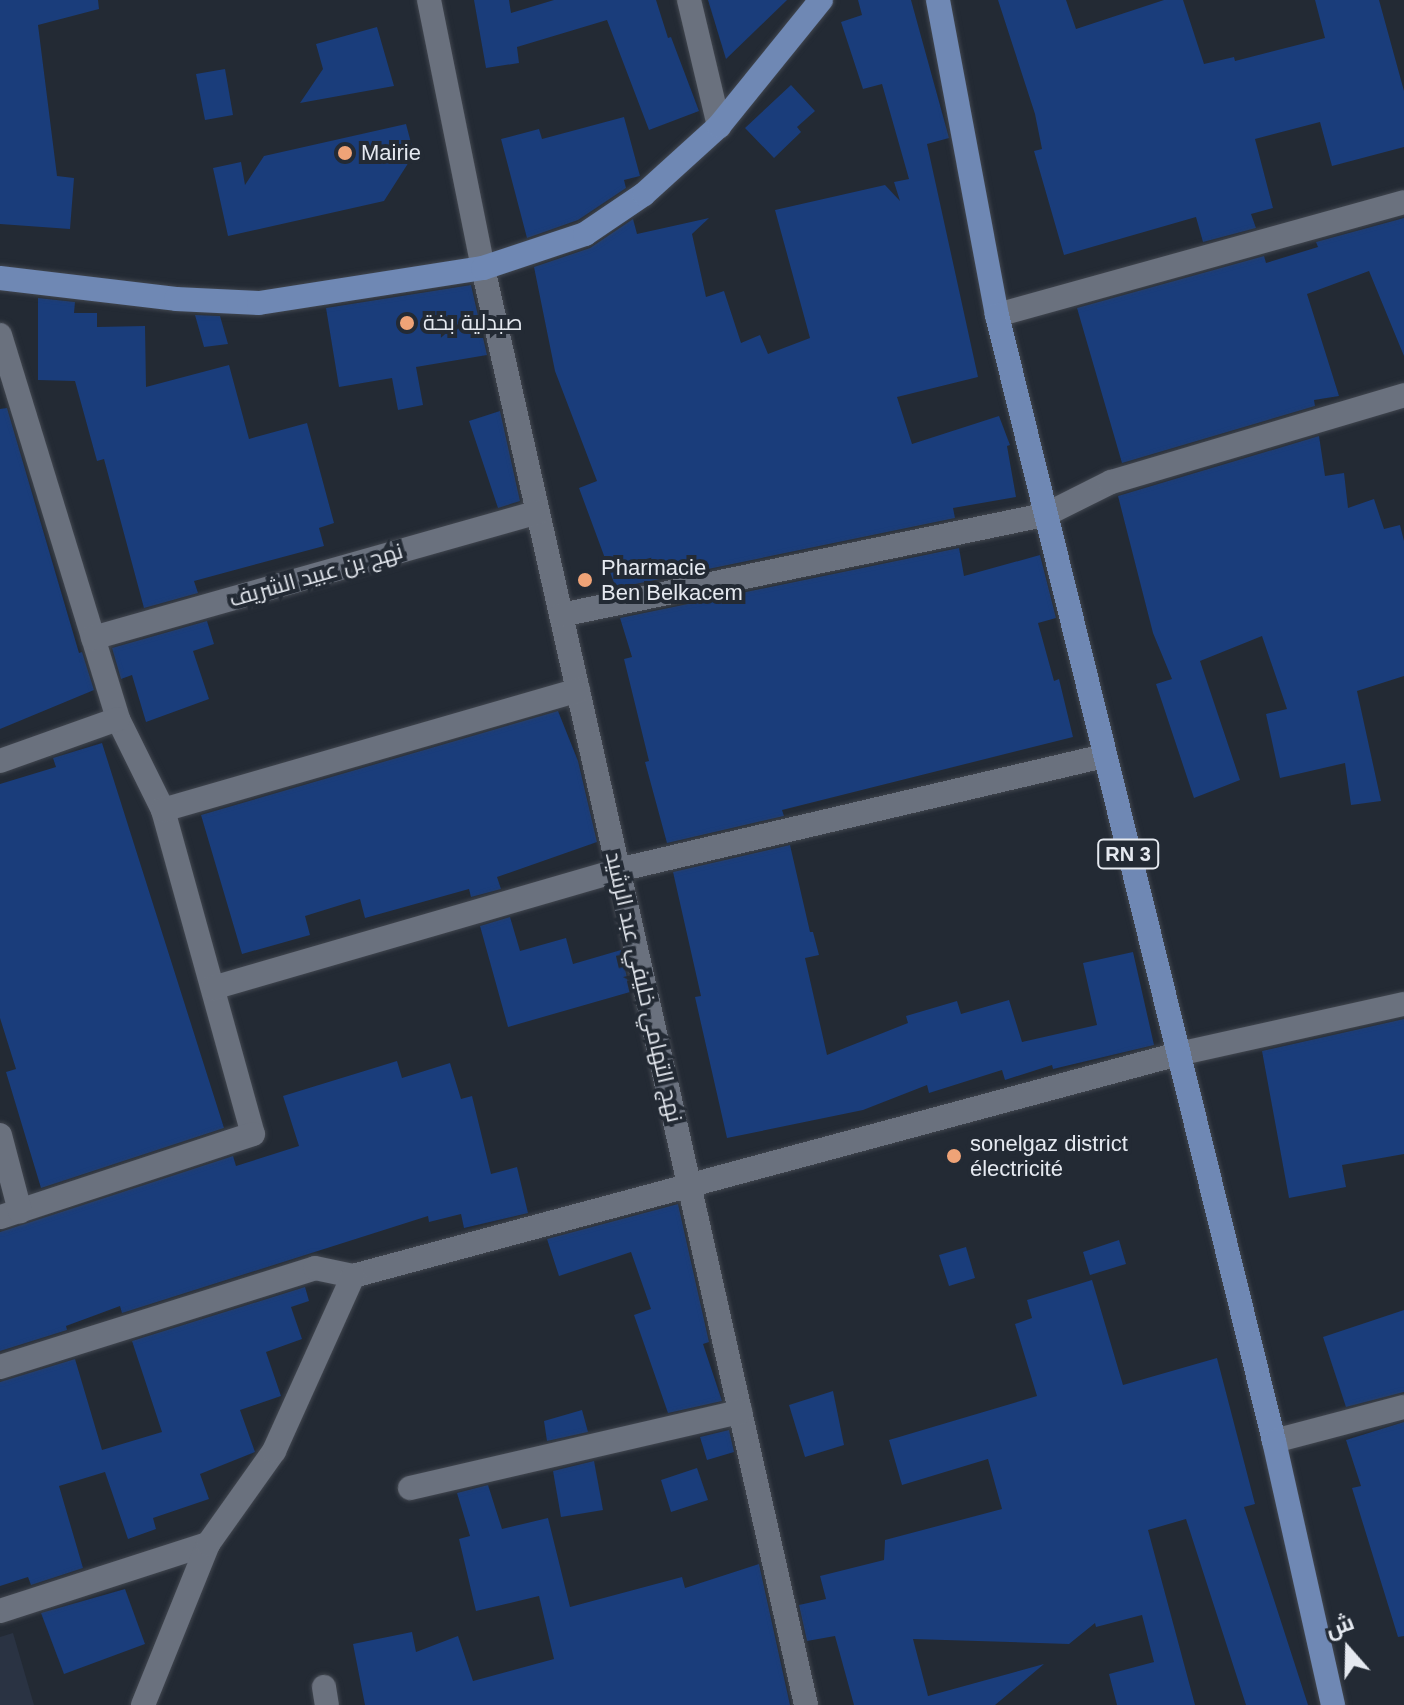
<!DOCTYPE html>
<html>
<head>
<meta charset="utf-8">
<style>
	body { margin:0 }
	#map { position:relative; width:1404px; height:1705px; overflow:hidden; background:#232a34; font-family:Helvetica,Cairo,sans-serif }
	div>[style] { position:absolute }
	.built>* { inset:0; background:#2a3343 }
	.building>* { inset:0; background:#1a3d7b }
	.roads { filter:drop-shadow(0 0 2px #41464f) drop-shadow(0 0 2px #41464f) }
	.minor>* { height:24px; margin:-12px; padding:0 12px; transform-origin:12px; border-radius:12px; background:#6a717e }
	.major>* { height:24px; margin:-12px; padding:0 12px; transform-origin:12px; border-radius:12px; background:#6f88b4 }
	.dots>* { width:22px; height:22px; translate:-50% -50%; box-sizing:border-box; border:4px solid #232a34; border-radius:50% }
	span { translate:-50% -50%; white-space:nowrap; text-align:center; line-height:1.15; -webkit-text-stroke:8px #232a34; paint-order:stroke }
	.shield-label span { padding:2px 6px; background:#232a34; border:2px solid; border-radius:6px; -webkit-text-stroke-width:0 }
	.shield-label { font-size:20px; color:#e5e9f0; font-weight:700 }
	.poi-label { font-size:22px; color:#e5e9f0 }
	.left { translate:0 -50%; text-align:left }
	.street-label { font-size:22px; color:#e5e9f0 }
	.north { position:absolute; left:1308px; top:1609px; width:80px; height:80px; -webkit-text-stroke:6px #232a34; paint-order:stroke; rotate:340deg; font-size:22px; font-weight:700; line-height:32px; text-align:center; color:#e5e9f0 }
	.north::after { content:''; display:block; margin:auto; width:28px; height:36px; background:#e5e9f0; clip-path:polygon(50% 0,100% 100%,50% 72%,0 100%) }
</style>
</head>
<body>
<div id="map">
	<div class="built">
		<i style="clip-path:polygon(13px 1633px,34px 1705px,0 1705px,0 1637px)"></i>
	</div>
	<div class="building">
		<i style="clip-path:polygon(0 0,98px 0,99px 9px,38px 25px,57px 176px,74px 178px,70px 229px,0 224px)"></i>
		<i style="clip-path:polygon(474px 0,509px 0,511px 13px,554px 0,656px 0,668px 38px,671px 37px,699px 111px,649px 130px,607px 20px,517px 47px,519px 63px,486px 68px)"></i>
		<i style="clip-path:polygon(708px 0,787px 0,726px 59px)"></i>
		<i style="clip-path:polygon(858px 0,911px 0,949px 138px,927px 144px,978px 377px,897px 397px,912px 444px,999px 416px,1010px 445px,1007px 446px,1016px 497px,953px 508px,955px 518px,616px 588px,579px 488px,597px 481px,555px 371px,534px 267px,590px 248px,633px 219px,637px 234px,709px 218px,692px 234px,706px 297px,724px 291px,741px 343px,760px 335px,768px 354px,810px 338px,775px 210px,885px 185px,900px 201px,894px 182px,909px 179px,882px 84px,863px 89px,841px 22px,862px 15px)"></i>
		<i style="clip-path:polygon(998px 0,1066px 0,1076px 29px,1164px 0,1183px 0,1204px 64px,1234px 57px,1235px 61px,1325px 38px,1315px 0,1379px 0,1404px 91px,1404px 147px,1332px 166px,1320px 122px,1255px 139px,1273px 208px,1251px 214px,1256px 228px,1203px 242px,1196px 217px,1064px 255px,1034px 151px,1042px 149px,1035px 114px)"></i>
		<i style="clip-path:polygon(377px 27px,394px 86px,300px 103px,323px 69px,316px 44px)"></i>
		<i style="clip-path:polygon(225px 69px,233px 115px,205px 120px,196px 74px)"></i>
		<i style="clip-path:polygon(791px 85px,815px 111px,797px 127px,801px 132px,774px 158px,745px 128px)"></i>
		<i style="clip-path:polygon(624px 117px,640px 176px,624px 180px,626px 188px,578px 220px,527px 238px,501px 139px,539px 129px,542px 139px)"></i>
		<i style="clip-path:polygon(406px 124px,414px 154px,384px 201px,228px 236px,213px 168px,241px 162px,245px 185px,264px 156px)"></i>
		<i style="clip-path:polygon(1404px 218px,1404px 356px,1369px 271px,1307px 294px,1339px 396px,1314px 400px,1315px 406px,1122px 463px,1077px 308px,1264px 256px,1266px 263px,1318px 247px,1316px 242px)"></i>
		<i style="clip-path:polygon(471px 285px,487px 355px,416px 367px,423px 405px,398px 410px,392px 378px,339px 387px,326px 308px)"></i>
		<i style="clip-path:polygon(38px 298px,75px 302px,74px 313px,97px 313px,97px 327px,145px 326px,146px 387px,229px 365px,249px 439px,307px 423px,334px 523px,319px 528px,324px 546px,194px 581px,198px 593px,144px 608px,104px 459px,97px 461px,75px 381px,38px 380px)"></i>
		<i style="clip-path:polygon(195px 315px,220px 316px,228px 344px,204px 347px)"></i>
		<i style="clip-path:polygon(7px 408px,79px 653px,82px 652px,94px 690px,0 729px,0 409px)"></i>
		<i style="clip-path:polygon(500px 411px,520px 501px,498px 508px,469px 421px)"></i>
		<i style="clip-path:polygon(1319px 436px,1325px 476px,1344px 473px,1348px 508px,1374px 499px,1384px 529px,1400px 525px,1404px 541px,1404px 676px,1357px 691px,1381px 801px,1351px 805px,1345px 763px,1280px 778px,1266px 714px,1287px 709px,1262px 636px,1200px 661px,1240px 780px,1194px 798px,1156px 684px,1172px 679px,1153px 633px,1118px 496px)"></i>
		<i style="clip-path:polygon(959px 548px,964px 576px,1040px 555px,1056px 618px,1038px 623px,1054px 681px,1059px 679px,1073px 737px,782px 810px,784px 816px,667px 843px,645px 762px,649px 761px,624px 659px,632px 657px,620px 618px)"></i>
		<i style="clip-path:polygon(207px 621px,214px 644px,193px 651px,209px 699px,146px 722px,132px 675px,121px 679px,112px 648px)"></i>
		<i style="clip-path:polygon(558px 711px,578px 761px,597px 842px,497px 877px,501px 889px,471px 897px,469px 889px,365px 918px,360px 899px,305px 916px,310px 935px,242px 954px,201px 815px)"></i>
		<i style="clip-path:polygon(102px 743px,224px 1128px,41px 1188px,6px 1072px,16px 1069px,0 1018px,0 784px,56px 767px,53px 758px)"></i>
		<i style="clip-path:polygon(790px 845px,810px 932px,813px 932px,819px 955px,805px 958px,827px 1055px,908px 1023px,906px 1016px,957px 1001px,961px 1014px,1009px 1000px,1022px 1042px,1097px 1025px,1083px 963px,1133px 952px,1154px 1045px,1053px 1069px,1052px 1065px,1005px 1080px,1002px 1070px,929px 1093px,927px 1085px,863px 1110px,727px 1138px,695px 997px,701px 996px,673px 872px)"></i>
		<i style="clip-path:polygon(510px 917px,520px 951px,566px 938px,573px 964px,621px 950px,630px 992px,508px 1027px,480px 926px)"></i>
		<i style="clip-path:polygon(1404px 1019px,1404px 1154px,1342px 1165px,1346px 1187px,1289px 1198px,1262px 1051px)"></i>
		<i style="clip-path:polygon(397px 1061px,402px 1078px,450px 1063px,461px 1099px,472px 1096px,491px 1174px,517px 1167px,528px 1213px,464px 1228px,461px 1214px,429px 1222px,428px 1216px,122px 1313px,120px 1306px,66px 1326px,67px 1330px,0 1351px,0 1232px,233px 1156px,236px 1166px,299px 1146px,283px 1096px)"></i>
		<i style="clip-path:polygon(678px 1204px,709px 1342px,703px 1344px,722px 1401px,668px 1413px,634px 1315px,651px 1309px,631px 1252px,559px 1276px,547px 1239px)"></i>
		<i style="clip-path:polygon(1119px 1240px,1126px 1264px,1090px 1275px,1083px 1252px)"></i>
		<i style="clip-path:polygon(966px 1247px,975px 1278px,949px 1286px,939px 1255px)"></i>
		<i style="clip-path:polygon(1092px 1280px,1123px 1385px,1217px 1358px,1255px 1504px,1244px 1507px,1308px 1705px,1246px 1705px,1186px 1519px,1148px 1530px,1195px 1705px,1117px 1705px,1109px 1674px,1154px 1662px,1142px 1615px,1096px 1627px,1095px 1623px,1069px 1644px,913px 1639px,928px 1696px,1044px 1664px,995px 1705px,854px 1705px,835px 1636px,807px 1641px,799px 1605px,826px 1599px,820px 1576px,884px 1560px,885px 1540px,1002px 1509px,988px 1459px,902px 1485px,889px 1440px,1037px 1396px,1015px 1324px,1032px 1318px,1027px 1300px)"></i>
		<i style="clip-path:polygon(305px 1287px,309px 1301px,291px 1307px,302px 1339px,266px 1352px,281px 1396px,240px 1410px,255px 1452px,200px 1474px,209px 1499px,153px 1518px,156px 1529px,128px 1539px,105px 1472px,59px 1486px,83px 1568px,31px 1585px,28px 1577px,0 1586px,0 1382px,75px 1359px,102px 1450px,162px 1432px,132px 1341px)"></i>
		<i style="clip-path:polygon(1404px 1310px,1404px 1392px,1346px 1407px,1323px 1337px)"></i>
		<i style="clip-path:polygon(833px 1391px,844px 1445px,805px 1457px,789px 1405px)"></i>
		<i style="clip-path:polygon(582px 1410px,588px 1432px,547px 1441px,544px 1421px)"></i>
		<i style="clip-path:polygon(1404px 1422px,1404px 1636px,1398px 1637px,1352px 1488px,1361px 1486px,1346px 1440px)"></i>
		<i style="clip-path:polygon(729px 1430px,734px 1452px,707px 1460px,700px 1437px)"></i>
		<i style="clip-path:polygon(594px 1461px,603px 1510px,561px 1517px,553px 1471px)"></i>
		<i style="clip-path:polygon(697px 1468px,708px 1500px,671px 1512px,661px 1480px)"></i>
		<i style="clip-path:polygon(488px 1485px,502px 1529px,548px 1518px,570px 1607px,682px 1577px,685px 1588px,759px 1564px,790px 1705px,365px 1705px,353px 1644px,412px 1632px,416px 1652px,458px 1636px,473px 1681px,554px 1659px,539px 1596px,476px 1611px,459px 1539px,470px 1536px,457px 1493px)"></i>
		<i style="clip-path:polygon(125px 1589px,145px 1644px,64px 1674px,41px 1613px)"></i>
	</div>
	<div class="roads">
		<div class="minor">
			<i style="left:429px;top:0;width:273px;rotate:78.6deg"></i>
			<i style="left:483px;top:268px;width:1473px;rotate:77.33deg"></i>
			<i style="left:689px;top:0;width:130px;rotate:76.6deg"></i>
			<i style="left:997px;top:315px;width:422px;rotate:-15.5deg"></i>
			<i style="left:0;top:335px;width:402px;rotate:72.9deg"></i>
			<i style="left:118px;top:719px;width:102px;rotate:63.7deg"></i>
			<i style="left:163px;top:810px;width:336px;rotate:74.5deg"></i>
			<i style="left:253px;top:1134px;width:266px;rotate:161.8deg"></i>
			<i style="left:561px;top:615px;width:494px;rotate:-11.7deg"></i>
			<i style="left:1045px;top:515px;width:74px;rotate:-26.6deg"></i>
			<i style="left:1111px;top:482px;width:306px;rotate:-16.5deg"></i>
			<i style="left:93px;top:638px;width:462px;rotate:-15.8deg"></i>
			<i style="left:0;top:761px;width:125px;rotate:-19.6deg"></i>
			<i style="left:163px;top:810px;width:432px;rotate:-16.1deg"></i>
			<i style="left:213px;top:988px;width:422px;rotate:-16.2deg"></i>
			<i style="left:618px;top:870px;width:499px;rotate:-13.2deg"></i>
			<i style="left:0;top:1135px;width:79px;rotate:75.3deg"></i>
			<i style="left:0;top:1367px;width:330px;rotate:-17.4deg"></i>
			<i style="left:315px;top:1268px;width:39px;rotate:12deg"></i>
			<i style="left:353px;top:1276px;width:854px;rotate:-15.06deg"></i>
			<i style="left:1178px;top:1054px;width:231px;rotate:-12.5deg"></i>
			<i style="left:1274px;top:1441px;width:134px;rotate:-14.7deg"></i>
			<i style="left:410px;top:1488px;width:339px;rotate:-13deg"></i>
			<i style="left:0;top:1611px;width:219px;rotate:-17.9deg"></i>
			<i style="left:324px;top:1687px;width:18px;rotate:81deg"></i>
			<i style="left:143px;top:1705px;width:174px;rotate:-68deg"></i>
			<i style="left:208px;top:1544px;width:114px;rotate:-54.6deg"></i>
			<i style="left:274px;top:1451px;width:192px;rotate:-65.7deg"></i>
		</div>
		<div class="major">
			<i style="left:938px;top:0;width:320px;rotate:79.4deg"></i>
			<i style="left:997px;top:315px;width:1160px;rotate:76.18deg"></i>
			<i style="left:1274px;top:1441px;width:271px;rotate:77.4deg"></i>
			<i style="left:0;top:278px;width:177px;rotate:6.8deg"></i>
			<i style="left:176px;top:299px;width:83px;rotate:2.8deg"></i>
			<i style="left:259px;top:303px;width:227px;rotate:-8.9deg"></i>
			<i style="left:483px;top:268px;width:108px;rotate:-18.4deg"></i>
			<i style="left:585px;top:234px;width:71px;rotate:-34.1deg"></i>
			<i style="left:644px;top:194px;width:101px;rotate:-42.2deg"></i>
			<i style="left:719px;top:126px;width:162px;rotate:-51deg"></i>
		</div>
	</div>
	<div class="dots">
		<i style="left:345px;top:153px;background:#efa377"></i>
		<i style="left:407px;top:323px;background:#efa377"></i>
		<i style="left:585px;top:580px;background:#efa377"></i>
		<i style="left:954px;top:1156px;background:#efa377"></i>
	</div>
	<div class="shield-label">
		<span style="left:1128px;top:854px">RN 3</span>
	</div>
	<div class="poi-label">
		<span class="left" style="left:361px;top:153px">Mairie</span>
		<span class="left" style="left:423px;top:323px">صبدلية بخة</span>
		<span class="left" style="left:601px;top:580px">Pharmacie<br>Ben Belkacem</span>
		<span class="left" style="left:970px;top:1156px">sonelgaz district<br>électricité</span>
	</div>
	<div class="street-label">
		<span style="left:316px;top:575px;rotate:-16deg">نهج بن عبيد الشريف</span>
		<span style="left:644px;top:987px;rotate:77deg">نهج التهامي خليفي عبد الرشيد</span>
	</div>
	<div class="north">ش</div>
</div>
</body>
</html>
